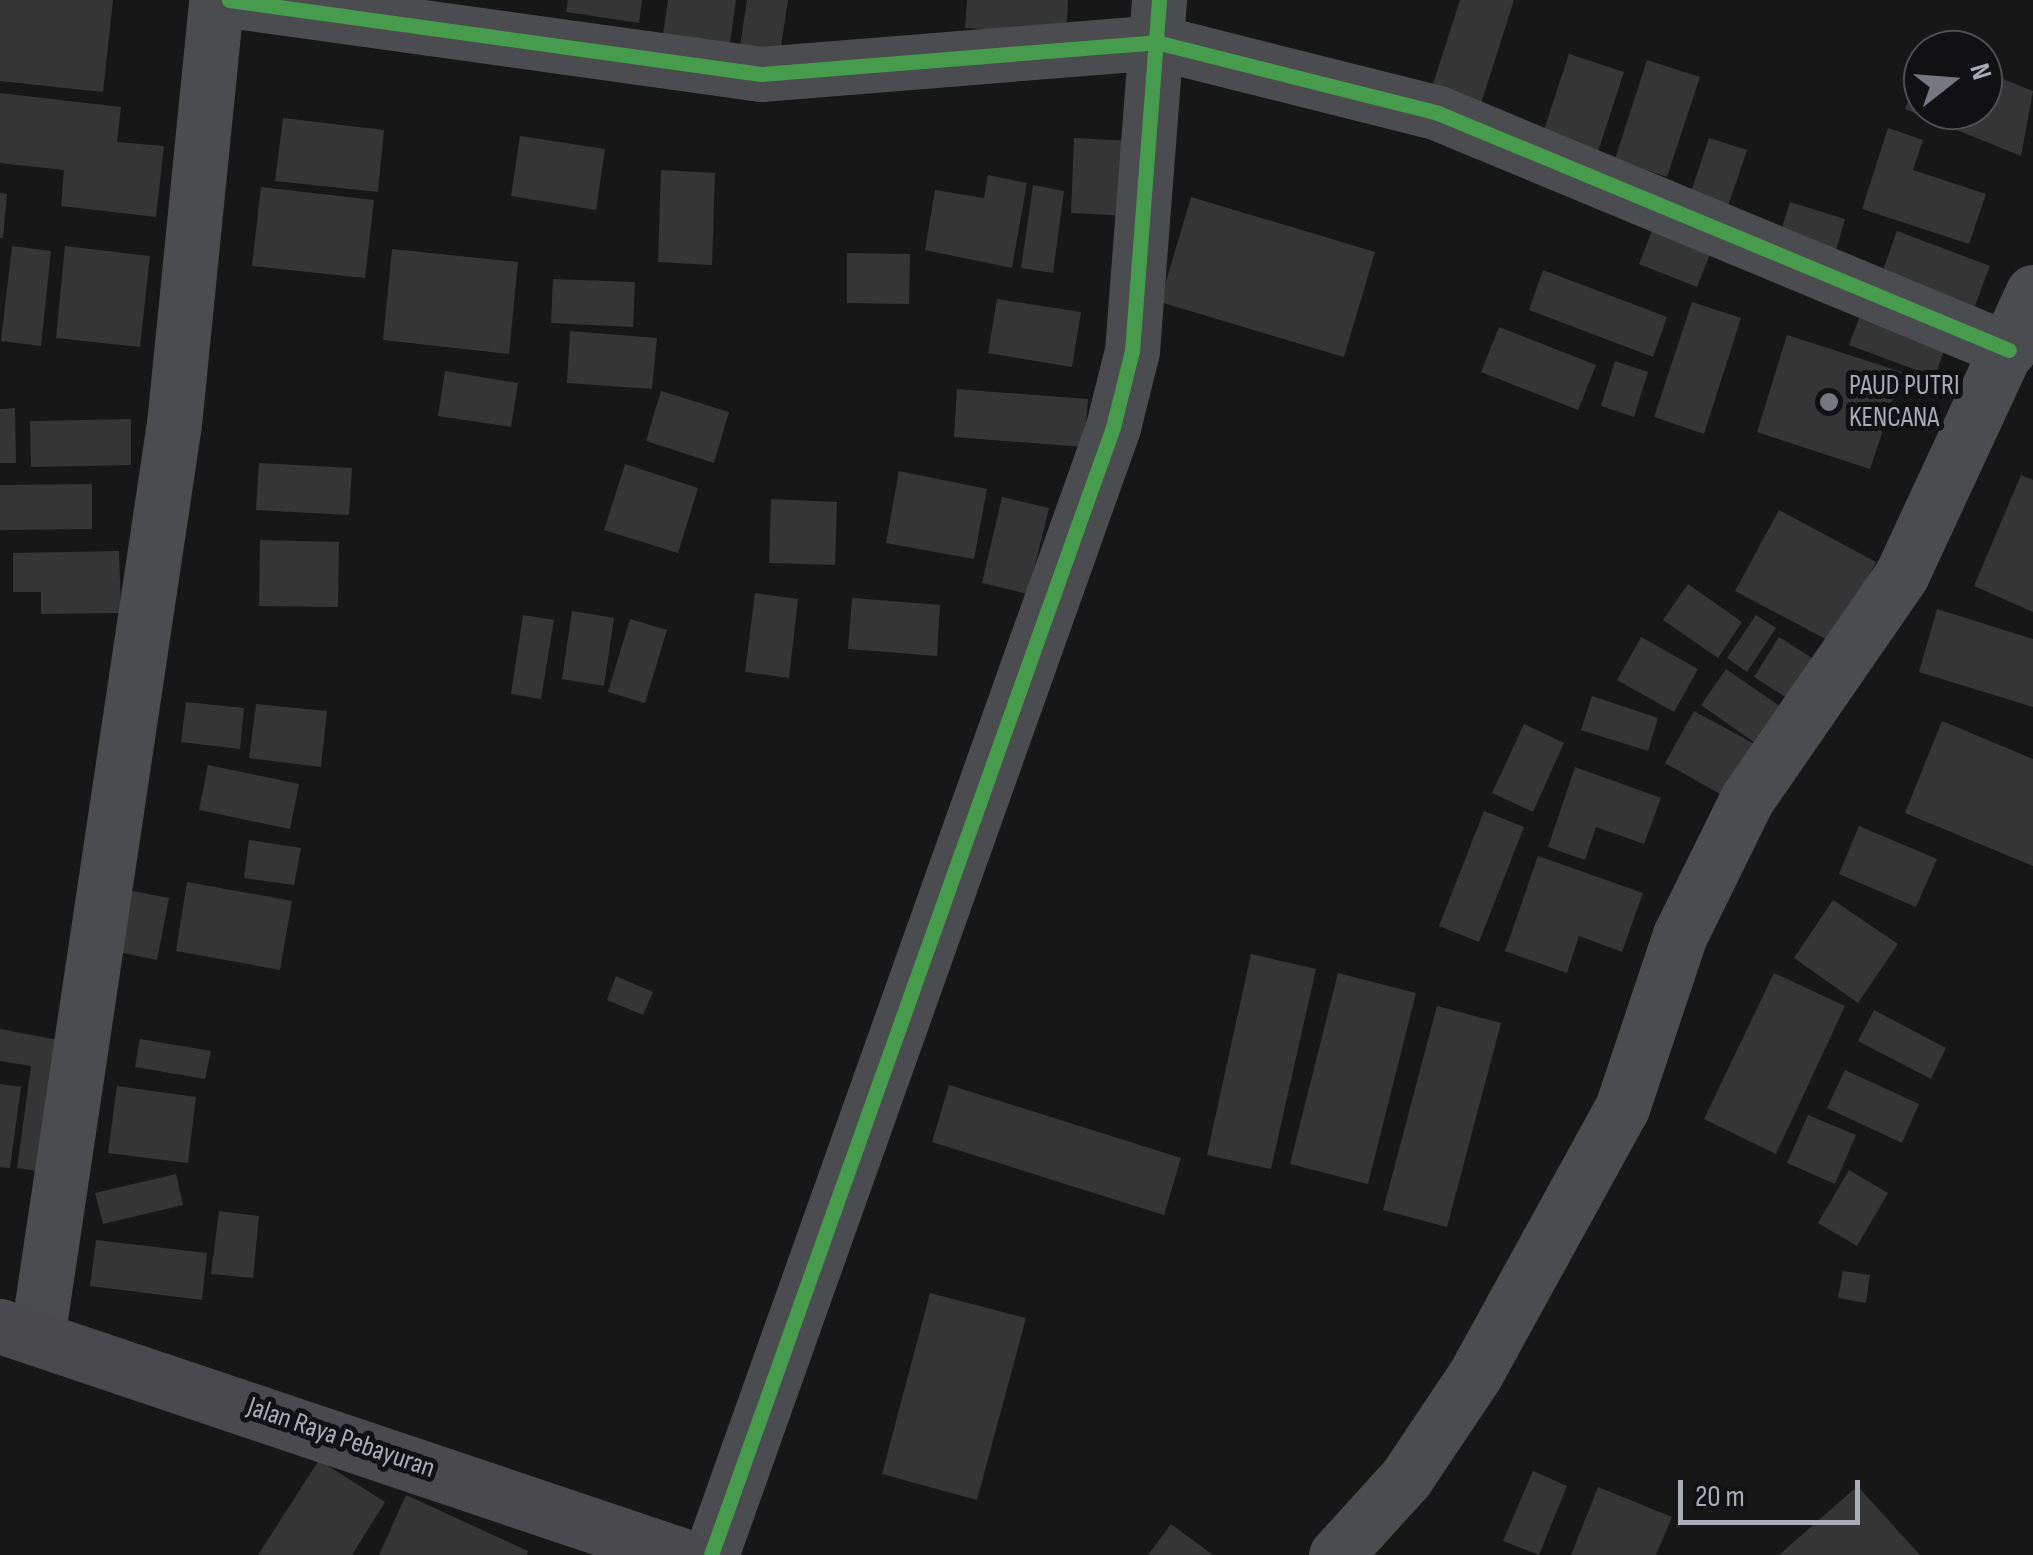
<!DOCTYPE html>
<html>
<head>
<meta charset="utf-8">
<style>
	body { margin:0 }
	#map { position:relative; width:2033px; height:1555px; overflow:hidden; background:#171717; font-family:"Sofia Sans Condensed",sans-serif }
	div>[style] { position:absolute }
	.building>* { inset:0; background:#353536 }
	.minor>* { height:55px; margin:-27.5px; padding:0 27.5px; transform-origin:27.5px; border-radius:27.5px; background:#4b4c50 }
	.secondary>* { height:55px; margin:-27.5px; padding:0 27.5px; transform-origin:27.5px; border-radius:27.5px; background:#4a4a4e }
	.cycleway>* { height:15px; margin:-7.5px; padding:0 7.5px; transform-origin:7.5px; border-radius:7.5px; background:#469c4c }
	.dots>* { width:28px; height:28px; translate:-50% -50%; box-sizing:border-box; border:5px solid #111113; border-radius:50% }
	span { translate:-50% -50%; white-space:nowrap; text-align:center; line-height:1.15; -webkit-text-stroke:10px #111113; paint-order:stroke }
	.poi-label { font-size:28px; color:#a8adb8 }
	.left { translate:0 -50%; text-align:left }
	.street-label { font-size:28px; color:#a8adb8 }
	.north { position:absolute; left:1903px; top:30px; width:100px; height:100px; box-sizing:border-box; background:#111113; border:2px solid #4d4f55; border-radius:50%; rotate:73deg; font-size:28px; font-weight:700; line-height:40px; text-align:center; color:#a8adb8 }
	.north::after { content:''; display:block; margin:auto; width:35px; height:45px; background:#757880; clip-path:polygon(50% 0,100% 100%,50% 72%,0 100%) }
	.scale { position:absolute; left:1678px; top:1480px; width:182px; height:45px; box-sizing:border-box; border:5px solid #a8adb8; border-top:0; padding-left:12px; font-size:30px; line-height:35px; white-space:nowrap; color:#a8adb8; -webkit-text-stroke:8px #111113; paint-order:stroke }
</style>
</head>
<body>
<div id="map">
	<div class="building">
		<i style="clip-path:polygon(0 0,113px 0,103px 92px,0 81px)"></i>
		<i style="clip-path:polygon(568px 0,642px 0,639px 23px,566px 12px)"></i>
		<i style="clip-path:polygon(668px 0,736px 0,730px 44px,663px 34px)"></i>
		<i style="clip-path:polygon(747px 0,788px 0,780px 53px,740px 46px)"></i>
		<i style="clip-path:polygon(967px 0,1068px 0,1066px 35px,965px 28px)"></i>
		<i style="clip-path:polygon(1460px 0,1514px 0,1480px 107px,1431px 90px)"></i>
		<i style="clip-path:polygon(1569px 54px,1624px 72px,1594px 164px,1539px 145px)"></i>
		<i style="clip-path:polygon(1647px 60px,1700px 77px,1667px 177px,1615px 159px)"></i>
		<i style="clip-path:polygon(1923px 64px,1923px 110px,1983px 110px,1983px 71px,2033px 91px,2021px 156px,1905px 109px)"></i>
		<i style="clip-path:polygon(0 93px,121px 107px,117px 142px,164px 146px,156px 217px,61px 206px,64px 170px,0 163px)"></i>
		<i style="clip-path:polygon(283px 118px,384px 130px,378px 192px,275px 181px)"></i>
		<i style="clip-path:polygon(1888px 128px,1923px 140px,1913px 170px,1986px 194px,1969px 244px,1862px 209px)"></i>
		<i style="clip-path:polygon(520px 136px,605px 149px,596px 210px,511px 196px)"></i>
		<i style="clip-path:polygon(1074px 138px,1132px 141px,1130px 216px,1071px 213px)"></i>
		<i style="clip-path:polygon(1709px 138px,1747px 150px,1726px 212px,1688px 201px)"></i>
		<i style="clip-path:polygon(661px 170px,715px 173px,712px 265px,658px 262px)"></i>
		<i style="clip-path:polygon(988px 175px,1027px 183px,1012px 268px,925px 250px,935px 190px,984px 198px)"></i>
		<i style="clip-path:polygon(1033px 185px,1064px 191px,1053px 273px,1021px 268px)"></i>
		<i style="clip-path:polygon(261px 187px,374px 200px,365px 278px,252px 266px)"></i>
		<i style="clip-path:polygon(0 193px,7px 194px,3px 238px,0 238px)"></i>
		<i style="clip-path:polygon(1191px 197px,1375px 252px,1344px 357px,1160px 302px)"></i>
		<i style="clip-path:polygon(1790px 202px,1845px 219px,1832px 264px,1776px 247px)"></i>
		<i style="clip-path:polygon(1652px 231px,1710px 254px,1697px 287px,1639px 264px)"></i>
		<i style="clip-path:polygon(1897px 231px,1990px 266px,1973px 311px,1881px 276px)"></i>
		<i style="clip-path:polygon(12px 246px,51px 251px,41px 346px,1px 341px)"></i>
		<i style="clip-path:polygon(65px 246px,150px 256px,140px 347px,56px 338px)"></i>
		<i style="clip-path:polygon(392px 249px,518px 262px,509px 354px,383px 340px)"></i>
		<i style="clip-path:polygon(847px 253px,910px 254px,909px 304px,847px 303px)"></i>
		<i style="clip-path:polygon(1543px 270px,1667px 317px,1653px 357px,1529px 310px)"></i>
		<i style="clip-path:polygon(553px 279px,635px 282px,633px 327px,551px 323px)"></i>
		<i style="clip-path:polygon(997px 299px,1081px 312px,1072px 367px,988px 353px)"></i>
		<i style="clip-path:polygon(1692px 302px,1741px 318px,1704px 434px,1654px 417px)"></i>
		<i style="clip-path:polygon(1865px 302px,1949px 335px,1935px 377px,1849px 345px)"></i>
		<i style="clip-path:polygon(1499px 327px,1596px 365px,1578px 410px,1481px 372px)"></i>
		<i style="clip-path:polygon(570px 331px,657px 338px,652px 389px,567px 383px)"></i>
		<i style="clip-path:polygon(1787px 335px,1902px 372px,1870px 469px,1757px 432px)"></i>
		<i style="clip-path:polygon(1615px 361px,1648px 372px,1634px 417px,1601px 406px)"></i>
		<i style="clip-path:polygon(445px 371px,518px 383px,511px 427px,438px 416px)"></i>
		<i style="clip-path:polygon(957px 389px,1088px 399px,1084px 447px,954px 437px)"></i>
		<i style="clip-path:polygon(661px 391px,729px 412px,714px 463px,646px 441px)"></i>
		<i style="clip-path:polygon(15px 408px,16px 463px,0 463px,0 409px)"></i>
		<i style="clip-path:polygon(131px 419px,131px 465px,31px 467px,30px 421px)"></i>
		<i style="clip-path:polygon(259px 463px,352px 468px,349px 515px,256px 510px)"></i>
		<i style="clip-path:polygon(625px 464px,698px 488px,678px 553px,604px 530px)"></i>
		<i style="clip-path:polygon(899px 471px,987px 489px,974px 559px,886px 543px)"></i>
		<i style="clip-path:polygon(2021px 475px,2033px 480px,2033px 612px,1974px 586px)"></i>
		<i style="clip-path:polygon(92px 484px,92px 529px,0 530px,0 485px)"></i>
		<i style="clip-path:polygon(1002px 497px,1049px 508px,1028px 594px,982px 583px)"></i>
		<i style="clip-path:polygon(771px 499px,837px 502px,835px 565px,769px 563px)"></i>
		<i style="clip-path:polygon(1779px 510px,1876px 562px,1833px 643px,1735px 591px)"></i>
		<i style="clip-path:polygon(260px 540px,339px 542px,338px 607px,259px 606px)"></i>
		<i style="clip-path:polygon(119px 551px,121px 613px,41px 614px,41px 592px,13px 592px,13px 553px)"></i>
		<i style="clip-path:polygon(1688px 584px,1742px 622px,1718px 658px,1663px 620px)"></i>
		<i style="clip-path:polygon(755px 593px,798px 599px,789px 678px,745px 672px)"></i>
		<i style="clip-path:polygon(852px 598px,940px 605px,937px 656px,848px 649px)"></i>
		<i style="clip-path:polygon(1937px 609px,2033px 639px,2033px 707px,1919px 672px)"></i>
		<i style="clip-path:polygon(572px 611px,614px 618px,604px 686px,562px 679px)"></i>
		<i style="clip-path:polygon(523px 615px,554px 620px,541px 699px,511px 694px)"></i>
		<i style="clip-path:polygon(1756px 615px,1776px 628px,1747px 672px,1727px 658px)"></i>
		<i style="clip-path:polygon(630px 619px,667px 630px,645px 703px,608px 692px)"></i>
		<i style="clip-path:polygon(1641px 637px,1698px 669px,1674px 712px,1617px 680px)"></i>
		<i style="clip-path:polygon(1779px 637px,1825px 666px,1800px 706px,1754px 677px)"></i>
		<i style="clip-path:polygon(1726px 669px,1790px 713px,1765px 750px,1701px 705px)"></i>
		<i style="clip-path:polygon(1592px 696px,1658px 718px,1648px 751px,1581px 730px)"></i>
		<i style="clip-path:polygon(186px 702px,244px 708px,240px 749px,181px 742px)"></i>
		<i style="clip-path:polygon(256px 704px,327px 711px,321px 767px,249px 758px)"></i>
		<i style="clip-path:polygon(1694px 711px,1758px 746px,1729px 799px,1665px 763px)"></i>
		<i style="clip-path:polygon(1942px 721px,2033px 759px,2033px 866px,1905px 813px)"></i>
		<i style="clip-path:polygon(1524px 724px,1564px 743px,1533px 812px,1492px 793px)"></i>
		<i style="clip-path:polygon(208px 765px,299px 784px,290px 829px,199px 810px)"></i>
		<i style="clip-path:polygon(1575px 767px,1661px 798px,1644px 844px,1596px 827px,1585px 860px,1548px 847px)"></i>
		<i style="clip-path:polygon(1484px 811px,1524px 827px,1479px 942px,1439px 926px)"></i>
		<i style="clip-path:polygon(1859px 826px,1937px 859px,1916px 907px,1839px 874px)"></i>
		<i style="clip-path:polygon(249px 840px,301px 848px,294px 885px,244px 878px)"></i>
		<i style="clip-path:polygon(1538px 856px,1643px 893px,1622px 952px,1579px 936px,1567px 973px,1505px 951px)"></i>
		<i style="clip-path:polygon(187px 882px,292px 901px,280px 970px,176px 951px)"></i>
		<i style="clip-path:polygon(127px 890px,169px 898px,157px 960px,114px 951px)"></i>
		<i style="clip-path:polygon(1833px 900px,1898px 944px,1858px 1003px,1794px 958px)"></i>
		<i style="clip-path:polygon(1251px 954px,1316px 969px,1271px 1169px,1207px 1155px)"></i>
		<i style="clip-path:polygon(1338px 973px,1416px 993px,1368px 1184px,1290px 1164px)"></i>
		<i style="clip-path:polygon(1774px 973px,1845px 1006px,1776px 1154px,1704px 1119px)"></i>
		<i style="clip-path:polygon(616px 976px,653px 992px,643px 1015px,607px 1000px)"></i>
		<i style="clip-path:polygon(1437px 1006px,1501px 1023px,1447px 1227px,1383px 1210px)"></i>
		<i style="clip-path:polygon(1874px 1010px,1946px 1048px,1931px 1079px,1858px 1041px)"></i>
		<i style="clip-path:polygon(0 1029px,64px 1041px,46px 1172px,17px 1168px,31px 1066px,0 1061px)"></i>
		<i style="clip-path:polygon(140px 1039px,211px 1051px,205px 1079px,135px 1067px)"></i>
		<i style="clip-path:polygon(1845px 1070px,1919px 1104px,1902px 1143px,1827px 1108px)"></i>
		<i style="clip-path:polygon(0 1084px,21px 1087px,10px 1168px,0 1167px)"></i>
		<i style="clip-path:polygon(949px 1085px,1181px 1158px,1164px 1215px,932px 1142px)"></i>
		<i style="clip-path:polygon(117px 1086px,196px 1097px,188px 1163px,108px 1153px)"></i>
		<i style="clip-path:polygon(1808px 1115px,1856px 1135px,1835px 1184px,1787px 1163px)"></i>
		<i style="clip-path:polygon(1849px 1170px,1888px 1193px,1857px 1246px,1818px 1223px)"></i>
		<i style="clip-path:polygon(176px 1174px,183px 1205px,103px 1224px,95px 1193px)"></i>
		<i style="clip-path:polygon(219px 1211px,259px 1216px,253px 1278px,211px 1274px)"></i>
		<i style="clip-path:polygon(96px 1240px,207px 1253px,202px 1300px,90px 1286px)"></i>
		<i style="clip-path:polygon(1843px 1271px,1870px 1275px,1866px 1303px,1838px 1298px)"></i>
		<i style="clip-path:polygon(930px 1293px,1026px 1318px,977px 1500px,882px 1474px)"></i>
		<i style="clip-path:polygon(319px 1460px,385px 1502px,352px 1555px,258px 1555px)"></i>
		<i style="clip-path:polygon(1533px 1471px,1567px 1486px,1539px 1555px,1503px 1541px)"></i>
		<i style="clip-path:polygon(1598px 1487px,1672px 1517px,1656px 1555px,1571px 1555px)"></i>
		<i style="clip-path:polygon(1860px 1489px,1920px 1555px,1779px 1555px,1853px 1490px)"></i>
		<i style="clip-path:polygon(406px 1495px,528px 1551px,527px 1555px,379px 1555px)"></i>
		<i style="clip-path:polygon(1171px 1524px,1213px 1555px,1148px 1555px)"></i>
	</div>
	<div class="minor">
		<i style="left:229px;top:0;width:537px;rotate:7.92deg"></i>
		<i style="left:761px;top:74px;width:396px;rotate:-4.6deg"></i>
		<i style="left:1156px;top:42px;width:291px;rotate:14.1deg"></i>
		<i style="left:1438px;top:113px;width:618px;rotate:22.54deg"></i>
		<i style="left:37px;top:1338px;width:924px;rotate:-81.48deg"></i>
		<i style="left:174px;top:424px;width:426px;rotate:-84.3deg"></i>
		<i style="left:711px;top:1555px;width:1197px;rotate:-70.38deg"></i>
		<i style="left:1113px;top:427px;width:78px;rotate:-76deg"></i>
		<i style="left:1132px;top:351px;width:352px;rotate:-85.6deg"></i>
		<i style="left:1336px;top:1555px;width:104px;rotate:-47.7deg"></i>
		<i style="left:1406px;top:1478px;width:124px;rotate:-56.2deg"></i>
		<i style="left:1475px;top:1375px;width:305px;rotate:-61.2deg"></i>
		<i style="left:1622px;top:1108px;width:182px;rotate:-71.5deg"></i>
		<i style="left:1680px;top:935px;width:152px;rotate:-63.8deg"></i>
		<i style="left:1747px;top:799px;width:273px;rotate:-55.4deg"></i>
		<i style="left:1902px;top:574px;width:311px;rotate:-65.1deg"></i>
	</div>
	<div class="secondary">
		<i style="left:0;top:1326px;width:718px;rotate:18.59deg"></i>
	</div>
	<div class="cycleway">
		<i style="left:229px;top:0;width:537px;rotate:7.92deg"></i>
		<i style="left:761px;top:74px;width:396px;rotate:-4.6deg"></i>
		<i style="left:1156px;top:42px;width:291px;rotate:14.1deg"></i>
		<i style="left:1438px;top:113px;width:618px;rotate:22.54deg"></i>
		<i style="left:711px;top:1555px;width:1197px;rotate:-70.38deg"></i>
		<i style="left:1113px;top:427px;width:78px;rotate:-76deg"></i>
		<i style="left:1132px;top:351px;width:352px;rotate:-85.6deg"></i>
	</div>
	<div class="dots">
		<i style="left:1829px;top:402px;background:#757880"></i>
	</div>
	<div class="poi-label">
		<span class="left" style="left:1849px;top:402px">PAUD PUTRI<br>KENCANA</span>
	</div>
	<div class="street-label">
		<span style="left:341px;top:1438px;rotate:19deg">Jalan Raya Pebayuran</span>
	</div>
	<div class="north">N</div>
	<div class="scale">20 m</div>
</div>
</body>
</html>
